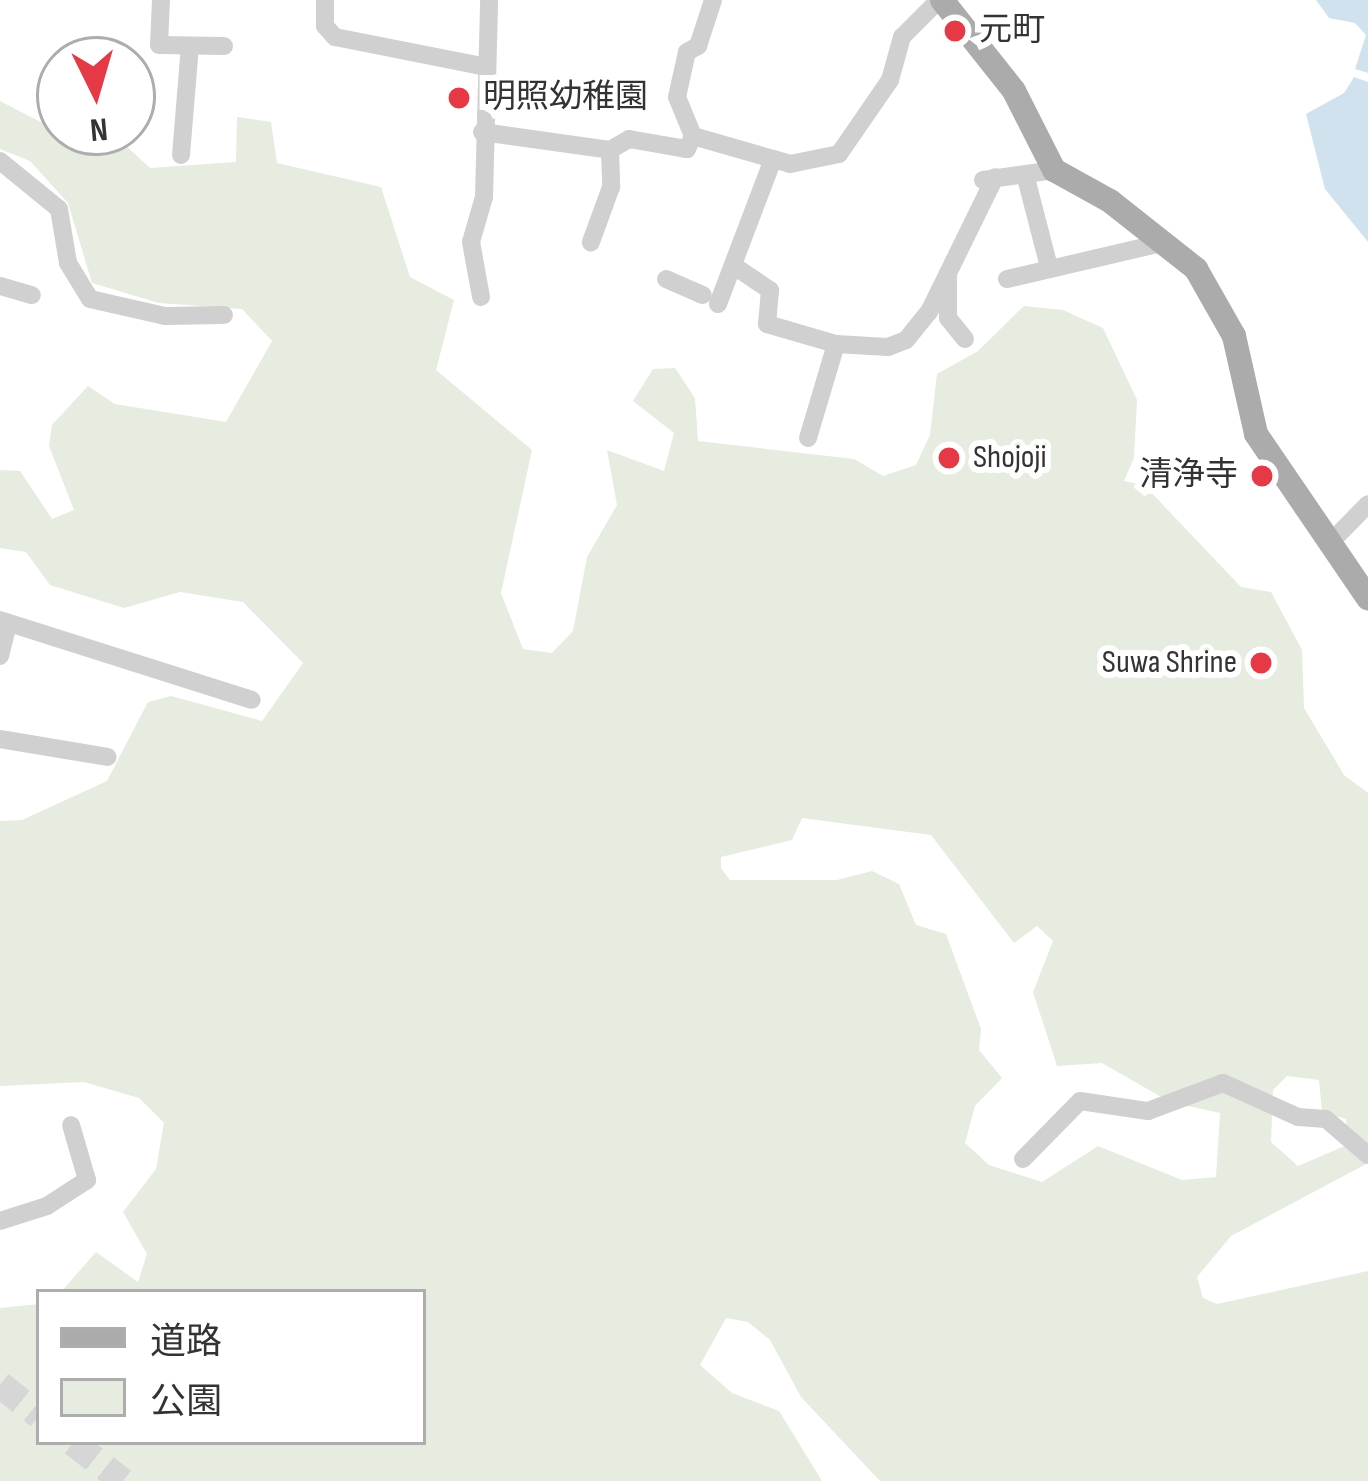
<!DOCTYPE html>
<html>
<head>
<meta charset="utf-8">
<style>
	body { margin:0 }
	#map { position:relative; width:1368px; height:1481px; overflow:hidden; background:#fff; font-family:"Sofia Sans Condensed","Noto Sans JP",sans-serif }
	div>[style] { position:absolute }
	.green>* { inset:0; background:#e6ecdf }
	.water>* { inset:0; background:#cfe2ee }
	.highway-tunnel>* { height:27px; margin-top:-13.5px; transform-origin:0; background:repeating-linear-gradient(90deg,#d6d6d6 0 27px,transparent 0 41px) }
	.minor>* { height:18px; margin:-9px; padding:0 9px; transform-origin:9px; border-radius:9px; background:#d0d0d0 }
	.major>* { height:24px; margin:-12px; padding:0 12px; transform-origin:12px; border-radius:12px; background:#ababab }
	.dots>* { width:33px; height:33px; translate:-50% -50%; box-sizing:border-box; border:6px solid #fff; border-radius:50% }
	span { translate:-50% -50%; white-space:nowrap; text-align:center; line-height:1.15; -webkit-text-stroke:12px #fff; paint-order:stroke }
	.poi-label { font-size:33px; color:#333 }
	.left { translate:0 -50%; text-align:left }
	.right { translate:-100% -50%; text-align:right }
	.legend { position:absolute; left:36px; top:1289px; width:390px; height:156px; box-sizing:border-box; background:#fff; border:3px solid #adadad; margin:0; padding:15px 21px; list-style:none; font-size:36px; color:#333 }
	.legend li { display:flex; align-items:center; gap:24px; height:60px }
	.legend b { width:60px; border:3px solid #adadad }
	.north { position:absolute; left:36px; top:36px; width:120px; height:120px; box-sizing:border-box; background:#fff; border:3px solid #adadad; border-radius:50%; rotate:175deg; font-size:33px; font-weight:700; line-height:48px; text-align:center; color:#333 }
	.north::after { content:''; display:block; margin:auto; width:42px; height:54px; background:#e63946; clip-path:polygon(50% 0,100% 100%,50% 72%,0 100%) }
</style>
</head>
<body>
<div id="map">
	<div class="green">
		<i style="clip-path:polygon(evenodd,0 101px,60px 132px,111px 132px,150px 168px,236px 162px,237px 117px,271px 122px,277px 163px,381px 187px,410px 277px,454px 300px,436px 370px,532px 450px,501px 593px,523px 649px,552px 653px,573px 631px,587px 557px,617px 505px,607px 450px,664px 471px,674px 433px,633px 401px,653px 369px,675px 368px,695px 398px,698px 441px,854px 459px,883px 476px,916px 465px,930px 435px,937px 374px,978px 351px,1024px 306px,1063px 310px,1103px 328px,1137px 400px,1134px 458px,1124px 481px,1144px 485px,1241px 587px,1271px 592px,1302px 650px,1304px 708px,1344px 775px,1368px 793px,1368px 1163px,1231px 1236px,1197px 1277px,1203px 1298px,1217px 1304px,1368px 1271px,1368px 1481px,880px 1481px,801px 1397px,770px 1340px,748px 1322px,726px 1318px,700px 1365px,732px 1393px,779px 1411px,822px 1481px,0 1481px,0 1308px,39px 1304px,39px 1442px,423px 1442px,423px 1292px,61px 1292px,96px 1252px,138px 1282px,147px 1254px,123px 1212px,156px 1169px,164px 1123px,139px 1098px,84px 1082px,0 1086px,0 821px,22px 820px,107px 781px,148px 702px,171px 696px,262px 721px,303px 663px,243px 602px,180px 592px,124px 608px,50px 585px,26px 552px,0 548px,0 470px,20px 471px,52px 519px,74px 510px,49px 446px,52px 425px,88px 386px,115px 404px,226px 422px,272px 341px,242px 309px,159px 303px,92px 283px,68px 203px,30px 161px,0 149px,0 101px,802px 818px,931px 835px,1014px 943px,1037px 926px,1053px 941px,1033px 992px,1057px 1066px,1102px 1063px,1170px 1102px,1220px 1113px,1216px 1177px,1182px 1180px,1098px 1146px,1042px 1182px,989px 1165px,965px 1143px,975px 1106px,1002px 1078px,979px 1050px,981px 1029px,946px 934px,916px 925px,899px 884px,872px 871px,837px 880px,730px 880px,721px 868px,721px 857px,792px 840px,802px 818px,0 101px,1287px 1076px,1319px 1080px,1322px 1112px,1346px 1119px,1347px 1145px,1298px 1166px,1271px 1142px,1273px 1090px,1287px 1076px)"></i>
	</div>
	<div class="water">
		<i style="clip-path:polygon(1316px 0,1368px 0,1368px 73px,1355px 69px,1366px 35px,1355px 23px,1329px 18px)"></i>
		<i style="clip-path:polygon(1354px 77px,1368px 82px,1368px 242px,1325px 189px,1306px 114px,1344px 93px)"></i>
	</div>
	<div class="highway-tunnel">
		<i style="left:0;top:1384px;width:50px;rotate:38.5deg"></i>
		<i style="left:73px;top:1442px;width:63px;rotate:38deg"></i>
	</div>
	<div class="minor">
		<i style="left:161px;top:0;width:45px;rotate:92.5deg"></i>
		<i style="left:159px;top:45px;width:65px;rotate:0.9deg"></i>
		<i style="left:325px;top:0;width:26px;rotate:90deg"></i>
		<i style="left:325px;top:26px;width:15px;rotate:48deg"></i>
		<i style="left:335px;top:37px;width:154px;rotate:11.2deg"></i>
		<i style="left:482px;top:132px;width:129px;rotate:8deg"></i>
		<i style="left:610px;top:150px;width:37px;rotate:88deg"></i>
		<i style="left:611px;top:187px;width:59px;rotate:110deg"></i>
		<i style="left:693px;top:136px;width:83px;rotate:16deg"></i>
		<i style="left:610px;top:150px;width:22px;rotate:-30deg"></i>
		<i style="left:629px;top:139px;width:59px;rotate:9.8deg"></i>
		<i style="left:687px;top:149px;width:14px;rotate:-65deg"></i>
		<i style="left:693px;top:136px;width:42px;rotate:-112.3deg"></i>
		<i style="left:677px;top:97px;width:46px;rotate:-77.5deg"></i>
		<i style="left:687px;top:52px;width:13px;rotate:-29deg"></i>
		<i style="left:698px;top:46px;width:48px;rotate:-71.9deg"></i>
		<i style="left:181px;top:155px;width:109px;rotate:-85.3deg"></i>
		<i style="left:0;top:161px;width:76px;rotate:39.1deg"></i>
		<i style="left:59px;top:209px;width:55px;rotate:80.5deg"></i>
		<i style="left:68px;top:263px;width:42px;rotate:58.6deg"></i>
		<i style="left:90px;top:299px;width:77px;rotate:12.8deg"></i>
		<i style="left:165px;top:316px;width:59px;rotate:-1deg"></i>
		<i style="left:1026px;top:178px;width:92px;rotate:75.5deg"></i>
		<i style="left:983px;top:180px;width:72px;rotate:-8deg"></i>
		<i style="left:737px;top:268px;width:40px;rotate:34deg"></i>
		<i style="left:770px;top:290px;width:34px;rotate:95deg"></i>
		<i style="left:767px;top:324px;width:72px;rotate:16.2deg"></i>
		<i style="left:836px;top:344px;width:52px;rotate:3.3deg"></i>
		<i style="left:888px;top:347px;width:19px;rotate:-21deg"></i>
		<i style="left:906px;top:340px;width:36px;rotate:-51deg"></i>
		<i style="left:929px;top:312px;width:150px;rotate:-63.9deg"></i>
		<i style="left:948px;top:273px;width:45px;rotate:90deg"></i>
		<i style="left:948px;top:318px;width:27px;rotate:51deg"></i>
		<i style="left:666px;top:279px;width:40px;rotate:23.4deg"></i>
		<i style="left:1007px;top:279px;width:163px;rotate:-13.1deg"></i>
		<i style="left:0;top:286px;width:33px;rotate:16deg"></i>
		<i style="left:481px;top:297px;width:56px;rotate:-100.3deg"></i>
		<i style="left:471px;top:242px;width:47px;rotate:-73.9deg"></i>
		<i style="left:484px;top:197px;width:197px;rotate:-88.5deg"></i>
		<i style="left:718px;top:304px;width:155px;rotate:-69.2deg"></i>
		<i style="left:773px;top:159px;width:18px;rotate:16deg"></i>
		<i style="left:790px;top:164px;width:50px;rotate:-11.5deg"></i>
		<i style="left:839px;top:154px;width:90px;rotate:-55.4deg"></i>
		<i style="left:890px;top:80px;width:45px;rotate:-74.4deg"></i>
		<i style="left:902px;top:37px;width:52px;rotate:-45deg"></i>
		<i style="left:808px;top:438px;width:98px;rotate:-73.4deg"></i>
		<i style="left:1328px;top:545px;width:57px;rotate:-45.7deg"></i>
		<i style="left:0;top:620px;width:264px;rotate:17.6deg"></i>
		<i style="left:0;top:656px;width:34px;rotate:-76deg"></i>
		<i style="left:0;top:739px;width:109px;rotate:9.5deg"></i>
		<i style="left:1023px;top:1159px;width:81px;rotate:-45.5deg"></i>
		<i style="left:1080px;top:1101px;width:69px;rotate:8.4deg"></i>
		<i style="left:1148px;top:1111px;width:80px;rotate:-20.5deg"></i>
		<i style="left:1223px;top:1083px;width:82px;rotate:24.4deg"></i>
		<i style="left:1298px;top:1117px;width:28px;rotate:4deg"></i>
		<i style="left:1326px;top:1119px;width:55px;rotate:40.6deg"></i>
		<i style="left:0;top:1221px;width:49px;rotate:-17.7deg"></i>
		<i style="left:47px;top:1206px;width:48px;rotate:-33deg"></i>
		<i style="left:87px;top:1180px;width:57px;rotate:-106.2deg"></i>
	</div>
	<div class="major">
		<i style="left:942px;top:0;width:116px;rotate:51.6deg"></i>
		<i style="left:1014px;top:91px;width:89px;rotate:63.1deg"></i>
		<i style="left:1054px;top:170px;width:64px;rotate:29deg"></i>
		<i style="left:1110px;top:201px;width:110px;rotate:38.3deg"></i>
		<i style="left:1196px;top:269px;width:77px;rotate:60.4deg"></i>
		<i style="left:1234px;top:336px;width:100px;rotate:77.3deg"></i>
		<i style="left:1256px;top:434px;width:199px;rotate:55.7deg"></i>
	</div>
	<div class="dots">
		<i style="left:955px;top:31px;background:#e63946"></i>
		<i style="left:459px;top:98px;background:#e63946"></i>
		<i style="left:949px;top:458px;background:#e63946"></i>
		<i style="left:1262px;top:476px;background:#e63946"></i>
		<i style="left:1261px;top:663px;background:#e63946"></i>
	</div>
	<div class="poi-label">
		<span class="left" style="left:979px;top:31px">元町</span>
		<span class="left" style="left:483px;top:98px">明照幼稚園</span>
		<span class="left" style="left:973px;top:458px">Shojoji</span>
		<span class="right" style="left:1238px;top:476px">清浄寺</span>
		<span class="right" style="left:1237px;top:663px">Suwa Shrine</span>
	</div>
	<ul class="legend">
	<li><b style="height:15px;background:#ababab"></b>道路</li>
	<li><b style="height:33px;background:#e6ecdf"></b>公園</li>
	</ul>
	<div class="north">N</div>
</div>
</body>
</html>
